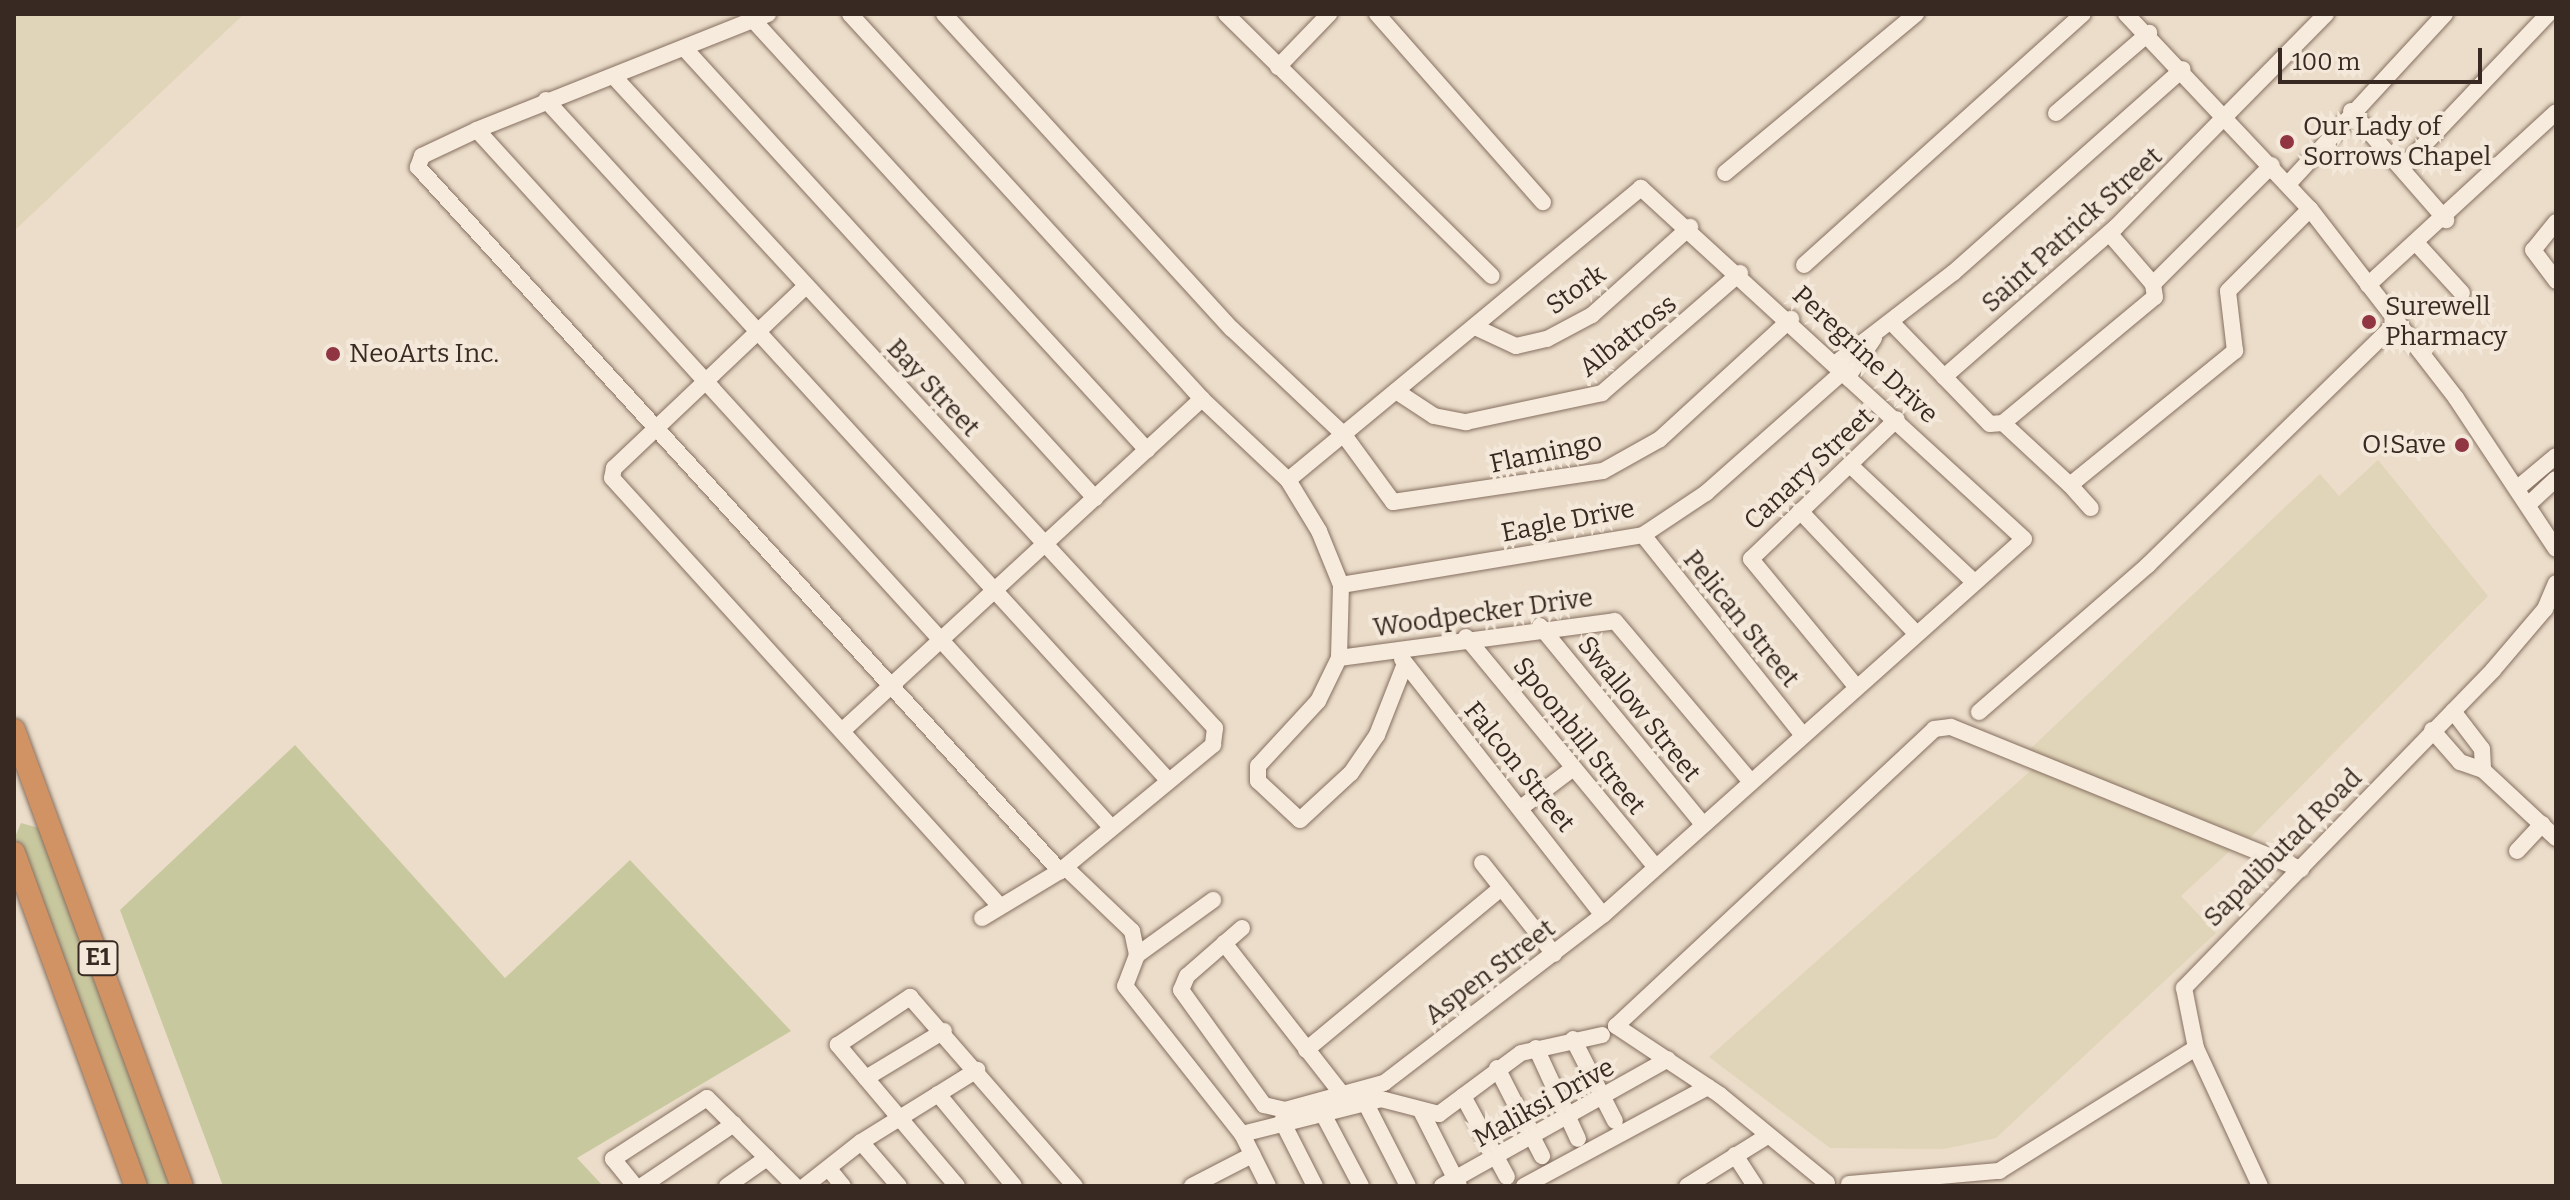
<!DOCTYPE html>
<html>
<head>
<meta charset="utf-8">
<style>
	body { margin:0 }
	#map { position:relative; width:2570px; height:1200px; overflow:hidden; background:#ebddca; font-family:Bitter,serif }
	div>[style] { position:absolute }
	.farmland>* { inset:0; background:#e0d5b8 }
	.green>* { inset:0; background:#c8c89f }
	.roads { filter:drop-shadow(0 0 2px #866f60) drop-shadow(0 0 2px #866f60) }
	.minor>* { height:16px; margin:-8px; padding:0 8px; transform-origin:8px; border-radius:8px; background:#f6ebdd }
	.highway>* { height:22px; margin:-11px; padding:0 11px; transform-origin:11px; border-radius:11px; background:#d19364 }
	.dots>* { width:22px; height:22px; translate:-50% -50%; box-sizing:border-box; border:4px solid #f3e8d9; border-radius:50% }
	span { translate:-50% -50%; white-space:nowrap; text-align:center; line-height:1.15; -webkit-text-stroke:8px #f3e8d9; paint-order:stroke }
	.shield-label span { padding:2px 6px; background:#f3e8d9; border:2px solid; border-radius:6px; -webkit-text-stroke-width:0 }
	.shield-label { font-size:24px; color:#382a22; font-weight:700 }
	.poi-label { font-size:26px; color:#382a22 }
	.left { translate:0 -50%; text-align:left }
	.right { translate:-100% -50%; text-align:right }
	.street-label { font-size:26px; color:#382a22 }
	.frame { position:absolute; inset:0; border:16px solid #382a22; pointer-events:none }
	.scale { position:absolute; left:2278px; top:48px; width:204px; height:36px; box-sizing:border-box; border:4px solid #382a22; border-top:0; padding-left:10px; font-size:24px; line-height:28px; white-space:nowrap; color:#382a22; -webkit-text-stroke:6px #f3e8d9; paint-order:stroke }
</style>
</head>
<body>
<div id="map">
	<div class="farmland">
		<i style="clip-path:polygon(14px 14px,244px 14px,14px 231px)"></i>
		<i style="clip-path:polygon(2378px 460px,2488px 596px,2250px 838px,2028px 751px,2320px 474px,2339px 496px)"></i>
		<i style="clip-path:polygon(2037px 765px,2236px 845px,2181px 896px,2216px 933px,1996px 1138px,1944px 1149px,1830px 1148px,1709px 1057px)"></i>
	</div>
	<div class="green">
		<i style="clip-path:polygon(295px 745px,505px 978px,630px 860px,791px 1031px,577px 1158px,603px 1186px,223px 1186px,120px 910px)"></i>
		<i style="clip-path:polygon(21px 823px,39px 828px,171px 1186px,145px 1186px,15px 837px)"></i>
	</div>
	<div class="roads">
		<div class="minor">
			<i style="left:768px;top:14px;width:313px;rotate:158.3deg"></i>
			<i style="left:477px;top:130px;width:61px;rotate:154.7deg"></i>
			<i style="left:422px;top:156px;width:12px;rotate:110deg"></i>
			<i style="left:418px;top:167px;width:953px;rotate:47.64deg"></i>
			<i style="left:850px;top:14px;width:522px;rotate:47.56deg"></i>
			<i style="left:1202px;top:399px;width:118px;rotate:43.3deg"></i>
			<i style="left:1288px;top:480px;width:60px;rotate:58.7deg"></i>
			<i style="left:1319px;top:531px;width:58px;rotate:67.8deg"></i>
			<i style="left:1341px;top:585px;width:73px;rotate:91.6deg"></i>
			<i style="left:1339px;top:658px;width:48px;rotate:116deg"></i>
			<i style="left:1318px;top:701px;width:88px;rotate:132.7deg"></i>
			<i style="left:1258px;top:766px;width:15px;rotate:90deg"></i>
			<i style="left:1258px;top:781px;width:57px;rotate:42.9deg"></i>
			<i style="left:1300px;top:820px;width:69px;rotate:-42.7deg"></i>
			<i style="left:1351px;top:773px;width:46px;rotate:-55.6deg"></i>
			<i style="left:1377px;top:735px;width:76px;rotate:-68.5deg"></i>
			<i style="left:944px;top:14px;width:427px;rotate:47.6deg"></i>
			<i style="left:1232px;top:329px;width:154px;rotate:43.4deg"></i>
			<i style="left:1344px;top:435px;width:83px;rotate:53.8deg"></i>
			<i style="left:1393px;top:502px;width:212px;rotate:-8.4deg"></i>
			<i style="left:1603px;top:471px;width:65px;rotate:-29.3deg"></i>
			<i style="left:1660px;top:439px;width:178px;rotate:-42.5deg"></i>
			<i style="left:1226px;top:14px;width:373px;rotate:44.6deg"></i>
			<i style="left:1377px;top:14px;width:251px;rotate:48.6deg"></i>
			<i style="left:2126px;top:14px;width:268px;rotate:46.7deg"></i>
			<i style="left:2310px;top:209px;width:239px;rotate:52.3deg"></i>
			<i style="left:2456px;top:398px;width:181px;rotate:56.5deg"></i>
			<i style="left:754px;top:21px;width:582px;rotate:47.51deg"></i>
			<i style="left:686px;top:50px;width:607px;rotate:47.61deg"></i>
			<i style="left:1278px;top:67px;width:74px;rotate:-46.1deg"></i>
			<i style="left:617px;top:80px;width:882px;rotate:47.3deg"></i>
			<i style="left:1215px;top:728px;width:17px;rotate:97deg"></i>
			<i style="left:1213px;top:745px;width:198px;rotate:140.5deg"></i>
			<i style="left:1060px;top:871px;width:91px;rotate:148.9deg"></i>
			<i style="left:546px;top:100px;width:922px;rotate:47.55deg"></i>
			<i style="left:2351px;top:111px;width:145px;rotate:48.9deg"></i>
			<i style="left:2056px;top:113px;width:123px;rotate:-40.7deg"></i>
			<i style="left:477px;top:130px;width:942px;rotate:47.71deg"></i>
			<i style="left:2402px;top:168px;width:212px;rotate:-46.5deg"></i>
			<i style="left:1725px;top:173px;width:249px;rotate:-39.8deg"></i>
			<i style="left:2289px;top:183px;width:230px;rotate:-47.3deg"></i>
			<i style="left:2556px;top:222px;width:36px;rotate:129deg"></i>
			<i style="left:2533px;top:250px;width:39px;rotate:53deg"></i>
			<i style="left:2418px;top:245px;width:65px;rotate:47.5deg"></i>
			<i style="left:1804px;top:265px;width:375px;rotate:-42deg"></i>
			<i style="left:2153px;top:284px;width:168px;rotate:-45deg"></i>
			<i style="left:2368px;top:285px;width:255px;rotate:-42.6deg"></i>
			<i style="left:806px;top:286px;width:265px;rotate:136.5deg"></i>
			<i style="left:614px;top:468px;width:10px;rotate:101deg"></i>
			<i style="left:612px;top:478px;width:578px;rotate:47.81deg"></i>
			<i style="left:1893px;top:324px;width:139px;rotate:45.9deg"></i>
			<i style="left:1990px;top:424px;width:13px;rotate:-4deg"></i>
			<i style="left:2003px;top:423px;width:197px;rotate:-39.7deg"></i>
			<i style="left:2155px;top:297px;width:13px;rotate:-99deg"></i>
			<i style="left:2153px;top:284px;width:67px;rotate:-130.8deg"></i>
			<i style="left:1475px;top:327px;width:45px;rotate:24.9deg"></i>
			<i style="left:1516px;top:346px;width:32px;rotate:-13deg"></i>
			<i style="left:1547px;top:339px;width:51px;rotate:-28.1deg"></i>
			<i style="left:1592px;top:315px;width:132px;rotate:-41.9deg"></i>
			<i style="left:1836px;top:363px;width:148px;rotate:-37.6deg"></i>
			<i style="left:1953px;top:273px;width:307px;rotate:-41.6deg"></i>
			<i style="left:1849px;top:375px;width:45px;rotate:-56deg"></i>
			<i style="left:1944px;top:377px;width:228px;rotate:-41.1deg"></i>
			<i style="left:2116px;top:227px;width:299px;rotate:-45.4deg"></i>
			<i style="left:1396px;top:391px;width:45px;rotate:33.3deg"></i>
			<i style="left:1434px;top:416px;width:33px;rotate:11deg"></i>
			<i style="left:1466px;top:422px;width:139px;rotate:-12deg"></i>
			<i style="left:1602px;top:393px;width:183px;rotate:-41deg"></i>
			<i style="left:2003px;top:423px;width:91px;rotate:42.8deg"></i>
			<i style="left:2070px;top:485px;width:213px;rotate:-39.1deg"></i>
			<i style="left:2235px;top:351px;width:60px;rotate:-96.7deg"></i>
			<i style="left:2228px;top:291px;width:116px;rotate:-45deg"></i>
			<i style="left:1850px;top:465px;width:170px;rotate:43.3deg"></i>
			<i style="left:2070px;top:485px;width:31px;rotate:48deg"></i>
			<i style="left:2519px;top:487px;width:48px;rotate:-40deg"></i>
			<i style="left:2530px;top:503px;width:35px;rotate:-43deg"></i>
			<i style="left:1800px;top:511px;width:166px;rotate:46.5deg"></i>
			<i style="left:1643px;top:535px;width:255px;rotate:51.4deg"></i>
			<i style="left:1341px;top:585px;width:306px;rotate:-9.4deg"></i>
			<i style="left:1643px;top:535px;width:76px;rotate:-33.7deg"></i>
			<i style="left:1706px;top:493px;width:184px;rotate:-41.5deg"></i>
			<i style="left:1540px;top:626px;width:254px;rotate:50.6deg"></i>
			<i style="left:1466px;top:637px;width:297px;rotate:50.5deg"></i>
			<i style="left:1339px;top:658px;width:278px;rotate:-7.6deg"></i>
			<i style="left:1615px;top:621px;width:209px;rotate:49.8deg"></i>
			<i style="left:1402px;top:659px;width:325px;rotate:51.9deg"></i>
			<i style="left:1854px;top:684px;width:162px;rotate:-129.5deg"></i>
			<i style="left:1751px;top:559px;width:202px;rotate:-43.8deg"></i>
			<i style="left:2453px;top:711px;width:48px;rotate:52.7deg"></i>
			<i style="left:2482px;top:749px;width:21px;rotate:87deg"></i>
			<i style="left:1979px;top:712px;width:224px;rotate:-41deg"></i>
			<i style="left:2148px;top:565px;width:348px;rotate:-44.3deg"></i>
			<i style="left:2432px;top:730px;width:43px;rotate:48.8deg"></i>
			<i style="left:2460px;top:762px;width:24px;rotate:19deg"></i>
			<i style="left:2483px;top:770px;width:100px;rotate:43deg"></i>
			<i style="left:842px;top:731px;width:490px;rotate:-42.7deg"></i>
			<i style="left:1522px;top:807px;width:63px;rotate:-37.2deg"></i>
			<i style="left:2517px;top:851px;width:37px;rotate:-47deg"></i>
			<i style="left:1482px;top:863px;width:116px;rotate:51.6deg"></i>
			<i style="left:1065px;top:867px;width:93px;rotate:43.7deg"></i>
			<i style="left:1132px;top:931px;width:25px;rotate:78deg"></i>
			<i style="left:1137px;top:955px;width:33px;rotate:111deg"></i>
			<i style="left:1125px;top:986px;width:189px;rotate:51.7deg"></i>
			<i style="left:1242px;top:1134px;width:58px;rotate:63.4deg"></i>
			<i style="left:1242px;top:928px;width:73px;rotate:138.9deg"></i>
			<i style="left:1187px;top:976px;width:15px;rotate:113deg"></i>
			<i style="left:1181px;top:990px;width:142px;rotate:54.2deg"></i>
			<i style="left:1264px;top:1105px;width:22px;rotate:13deg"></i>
			<i style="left:1285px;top:1110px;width:103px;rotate:-15.3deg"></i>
			<i style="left:1384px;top:1083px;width:276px;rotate:-37.5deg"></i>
			<i style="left:1603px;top:915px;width:564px;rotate:-41.77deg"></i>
			<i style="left:2024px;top:539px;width:520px;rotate:-137.5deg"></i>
			<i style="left:1641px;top:188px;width:458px;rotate:140.4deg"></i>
			<i style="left:1224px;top:943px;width:190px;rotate:52deg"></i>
			<i style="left:1137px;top:955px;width:94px;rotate:-35.9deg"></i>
			<i style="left:1573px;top:1039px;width:92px;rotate:62.9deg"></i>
			<i style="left:1536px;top:1048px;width:100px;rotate:65.2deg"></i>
			<i style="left:1306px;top:1050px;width:254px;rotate:-39.7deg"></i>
			<i style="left:1497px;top:1068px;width:99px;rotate:62.9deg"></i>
			<i style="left:866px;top:1078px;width:91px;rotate:-31.1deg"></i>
			<i style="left:938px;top:1094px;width:119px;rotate:50.4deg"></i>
			<i style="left:1463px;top:1096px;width:92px;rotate:61.5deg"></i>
			<i style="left:1365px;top:1102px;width:94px;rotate:62.9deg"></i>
			<i style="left:1421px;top:1111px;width:84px;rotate:63.1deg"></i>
			<i style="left:1322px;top:1112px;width:84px;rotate:62.2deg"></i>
			<i style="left:1282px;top:1121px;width:73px;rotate:63.1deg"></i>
			<i style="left:1242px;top:1134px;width:143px;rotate:-14.1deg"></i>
			<i style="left:1381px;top:1099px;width:60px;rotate:14.5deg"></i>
			<i style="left:1439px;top:1114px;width:102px;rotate:-36.6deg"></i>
			<i style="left:1521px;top:1053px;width:83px;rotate:-12.5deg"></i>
			<i style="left:861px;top:1142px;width:58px;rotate:49.2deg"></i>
			<i style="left:1735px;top:1155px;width:37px;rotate:57deg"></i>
			<i style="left:829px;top:1169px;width:22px;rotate:51deg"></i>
			<i style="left:1827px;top:1183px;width:139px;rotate:-140.6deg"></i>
			<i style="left:1720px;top:1095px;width:125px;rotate:-146.4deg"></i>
			<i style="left:1616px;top:1026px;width:435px;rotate:-43deg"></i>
			<i style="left:1934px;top:729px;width:17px;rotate:-7deg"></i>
			<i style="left:1951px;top:727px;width:378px;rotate:22.1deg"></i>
			<i style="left:1849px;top:1184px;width:151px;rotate:-5deg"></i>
			<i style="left:1999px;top:1171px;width:232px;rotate:-32deg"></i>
			<i style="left:635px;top:1186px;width:35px;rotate:-129deg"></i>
			<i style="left:613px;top:1159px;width:112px;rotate:-33deg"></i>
			<i style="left:707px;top:1098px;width:124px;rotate:45deg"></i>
			<i style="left:642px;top:1186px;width:111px;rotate:-34deg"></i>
			<i style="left:727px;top:1186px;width:49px;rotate:-35deg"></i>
			<i style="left:805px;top:1186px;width:71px;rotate:-38.2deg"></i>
			<i style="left:861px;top:1142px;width:137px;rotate:-31.8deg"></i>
			<i style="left:957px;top:1186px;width:185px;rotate:-130.2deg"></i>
			<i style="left:838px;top:1045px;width:87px;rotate:-33.7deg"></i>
			<i style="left:910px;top:997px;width:251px;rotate:48.9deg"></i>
			<i style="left:1192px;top:1186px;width:68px;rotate:-27.3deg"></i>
			<i style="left:1442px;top:1186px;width:259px;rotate:-29.3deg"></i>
			<i style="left:1524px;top:1186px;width:209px;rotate:-28.3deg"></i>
			<i style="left:1687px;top:1186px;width:91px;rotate:-31.9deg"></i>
			<i style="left:2260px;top:1186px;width:152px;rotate:-114.9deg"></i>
			<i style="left:2196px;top:1048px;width:61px;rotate:-101.3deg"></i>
			<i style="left:2184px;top:988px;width:443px;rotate:-45.8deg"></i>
			<i style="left:2493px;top:670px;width:80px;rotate:-49.6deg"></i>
			<i style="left:2545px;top:609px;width:28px;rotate:-67deg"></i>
		</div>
		<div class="highway">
			<i style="left:14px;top:730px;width:486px;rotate:69.8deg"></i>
			<i style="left:14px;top:853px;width:355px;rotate:69.9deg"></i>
		</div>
	</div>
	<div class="dots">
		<i style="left:2287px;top:142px;background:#903541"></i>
		<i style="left:2369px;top:322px;background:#903541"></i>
		<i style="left:333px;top:354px;background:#903541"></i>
		<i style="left:2462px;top:445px;background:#903541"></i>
	</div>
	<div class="shield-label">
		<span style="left:98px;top:958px">E1</span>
	</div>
	<div class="poi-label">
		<span class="left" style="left:2303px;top:142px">Our Lady of<br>Sorrows Chapel</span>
		<span class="left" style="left:2385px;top:322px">Surewell<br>Pharmacy</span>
		<span class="left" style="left:349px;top:354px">NeoArts Inc.</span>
		<span class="right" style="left:2446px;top:445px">O!Save</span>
	</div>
	<div class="street-label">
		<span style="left:2072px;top:230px;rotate:-42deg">Saint Patrick Street</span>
		<span style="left:1576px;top:290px;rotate:-35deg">Stork</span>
		<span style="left:1628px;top:336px;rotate:-38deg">Albatross</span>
		<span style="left:1865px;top:355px;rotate:43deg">Peregrine Drive</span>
		<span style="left:933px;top:388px;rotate:47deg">Bay Street</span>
		<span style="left:1546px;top:453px;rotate:-12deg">Flamingo</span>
		<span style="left:1809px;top:469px;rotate:-43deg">Canary Street</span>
		<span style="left:1568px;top:521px;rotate:-11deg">Eagle Drive</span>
		<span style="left:1483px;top:613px;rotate:-8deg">Woodpecker Drive</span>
		<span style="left:1741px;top:619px;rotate:51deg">Pelican Street</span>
		<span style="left:1639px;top:709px;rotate:51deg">Swallow Street</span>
		<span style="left:1579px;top:736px;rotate:51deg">Spoonbill Street</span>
		<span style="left:1519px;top:767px;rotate:51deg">Falcon Street</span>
		<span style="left:2283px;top:848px;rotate:-45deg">Sapalibutad Road</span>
		<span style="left:1490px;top:972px;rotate:-37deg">Aspen Street</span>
		<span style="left:1544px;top:1103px;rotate:-29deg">Maliksi Drive</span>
	</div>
	<div class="frame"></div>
	<div class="scale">100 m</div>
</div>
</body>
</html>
